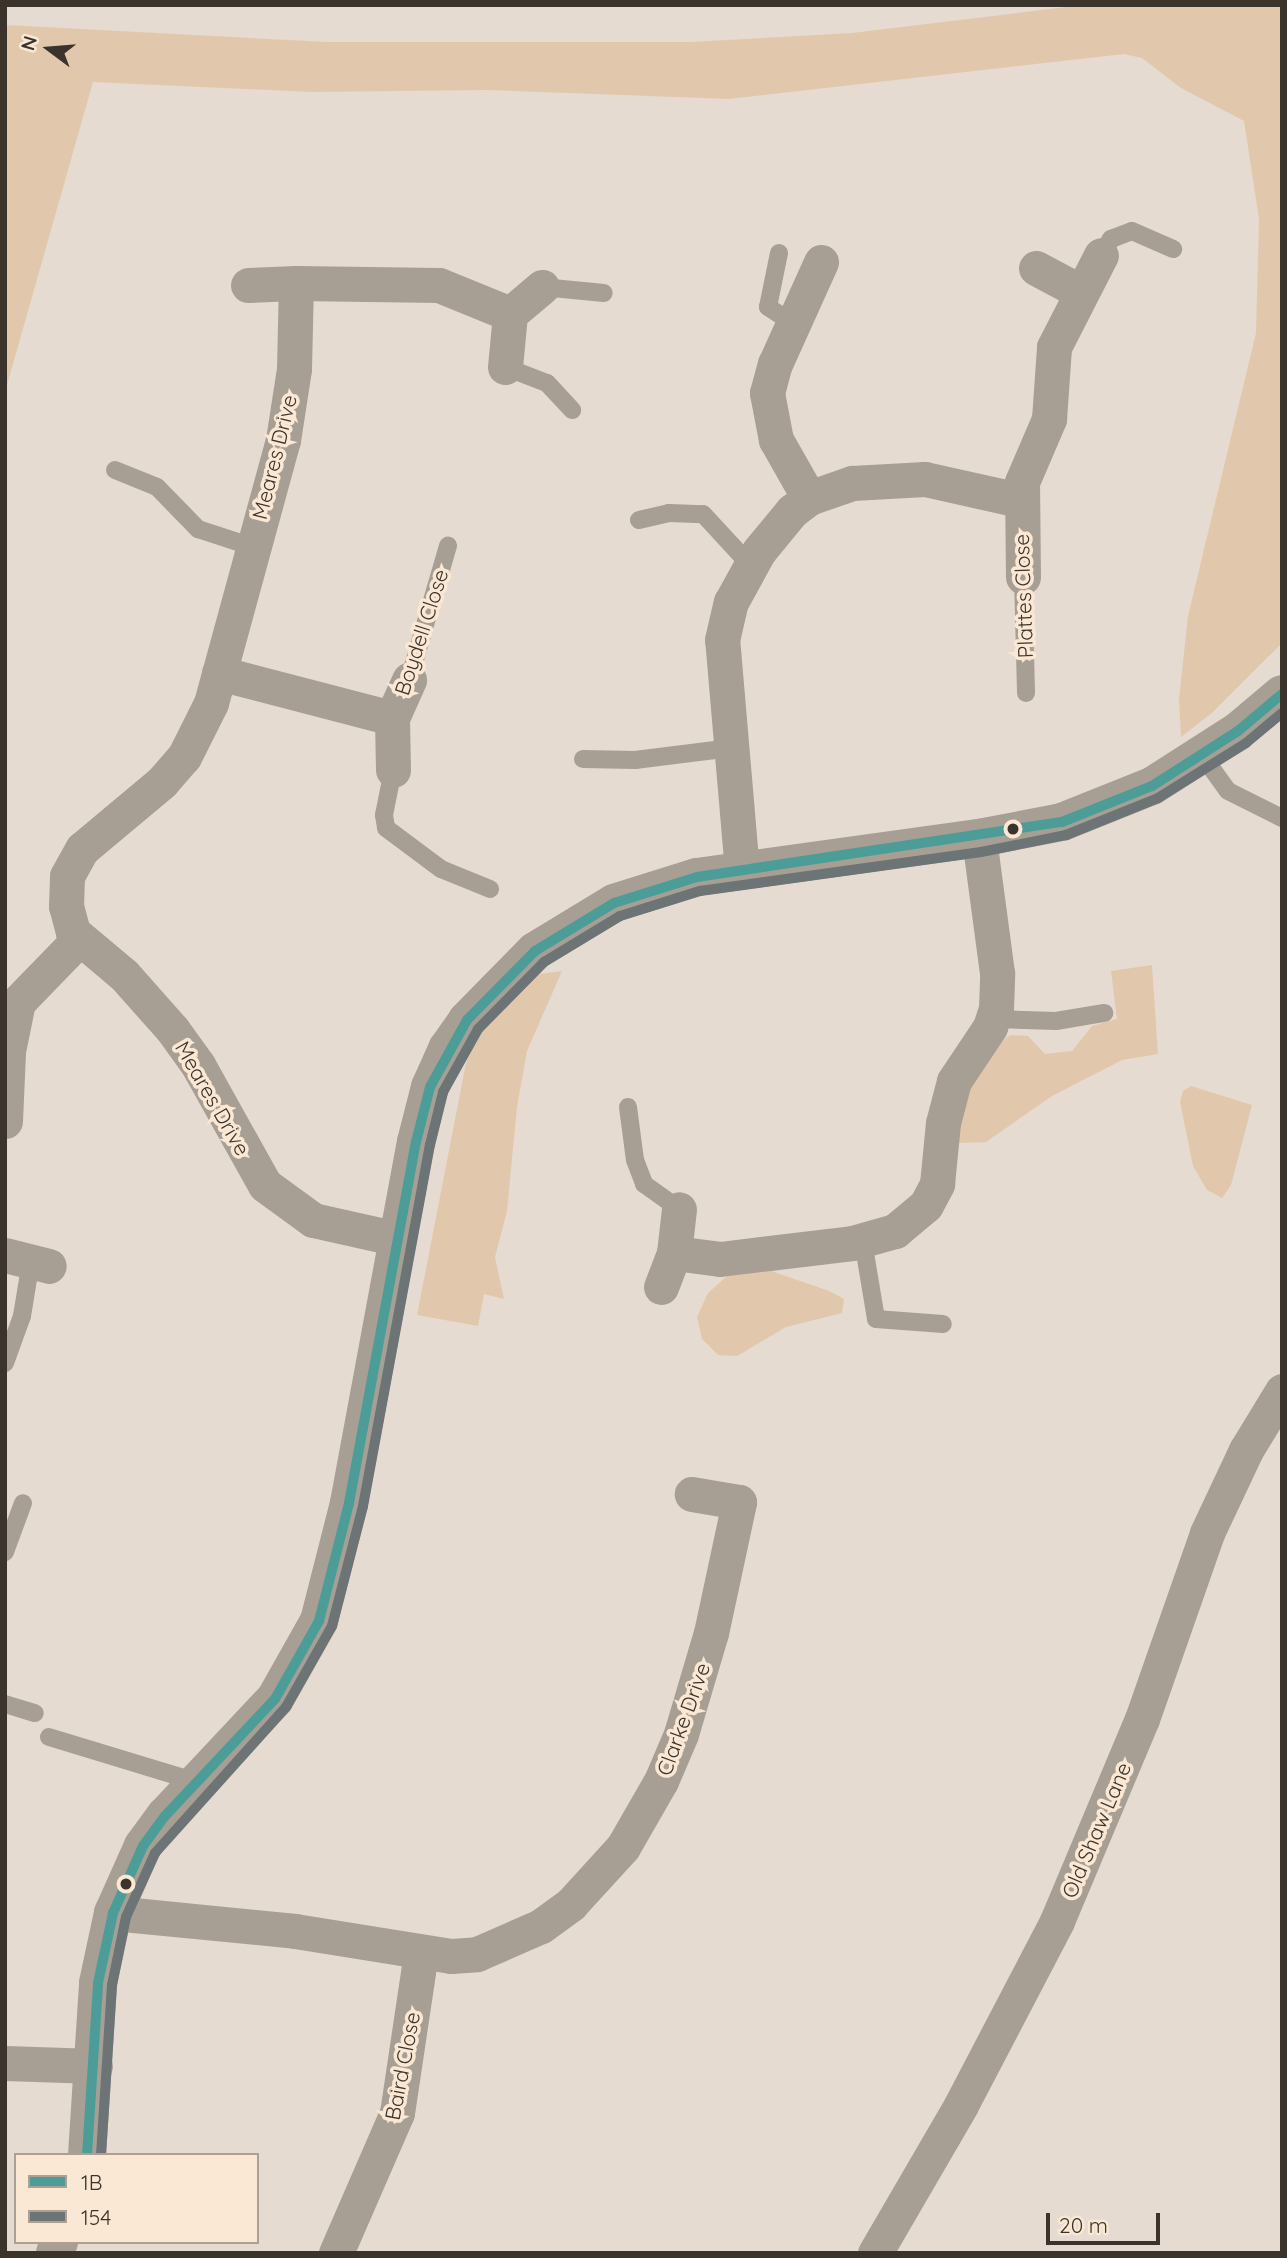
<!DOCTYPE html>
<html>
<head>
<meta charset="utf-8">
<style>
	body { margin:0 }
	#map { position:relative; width:1287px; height:2258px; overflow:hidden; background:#e5dbd0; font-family:Quicksand,sans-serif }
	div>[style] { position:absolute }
	.green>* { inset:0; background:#e1c8ac }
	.service>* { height:18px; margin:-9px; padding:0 9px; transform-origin:9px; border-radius:9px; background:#a89f94 }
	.minor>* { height:35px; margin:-17.5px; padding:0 17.5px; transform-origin:17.5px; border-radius:17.5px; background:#a89f94 }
	.tertiary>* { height:38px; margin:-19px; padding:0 19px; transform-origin:19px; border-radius:19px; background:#a89f94 }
	.bus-1>* { height:10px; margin:-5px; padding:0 5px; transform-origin:5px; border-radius:5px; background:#4c9d98 }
	.bus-2>* { height:10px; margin:-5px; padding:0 5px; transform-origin:5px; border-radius:5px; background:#6c7476 }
	.dots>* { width:19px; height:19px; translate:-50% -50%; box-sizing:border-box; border:4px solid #fbe8d4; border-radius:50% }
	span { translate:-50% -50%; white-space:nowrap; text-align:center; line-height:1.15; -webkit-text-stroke:7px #fbe8d4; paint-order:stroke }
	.street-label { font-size:21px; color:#3b342c }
	.frame { position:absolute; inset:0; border:7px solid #3b342c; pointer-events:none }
	.legend { position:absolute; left:14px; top:2153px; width:245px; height:91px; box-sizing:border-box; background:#fbe8d4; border:2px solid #aea091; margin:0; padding:9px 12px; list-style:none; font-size:21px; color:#3b342c }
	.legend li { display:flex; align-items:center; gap:14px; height:35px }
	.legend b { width:35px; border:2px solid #aea091 }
	.north { position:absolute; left:14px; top:14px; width:70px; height:70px; -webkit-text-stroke:5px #fbe8d4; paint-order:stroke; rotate:286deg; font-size:19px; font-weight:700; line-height:28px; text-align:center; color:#3b342c }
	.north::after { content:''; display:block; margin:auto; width:24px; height:32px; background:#3b342c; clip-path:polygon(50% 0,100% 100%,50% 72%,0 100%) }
	.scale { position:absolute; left:1046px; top:2213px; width:114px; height:32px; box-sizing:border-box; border:4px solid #3b342c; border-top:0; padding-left:9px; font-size:21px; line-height:24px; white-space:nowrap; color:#3b342c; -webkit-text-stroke:5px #fbe8d4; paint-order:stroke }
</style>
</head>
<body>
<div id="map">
	<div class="green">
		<i style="clip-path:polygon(1083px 5px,1282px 5px,1282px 643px,1213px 712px,1181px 737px,1179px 699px,1188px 616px,1256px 333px,1259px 219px,1244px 121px,1181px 88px,1142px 58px,1124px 54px,729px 99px,487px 90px,312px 92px,93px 82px,5px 392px,5px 25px,327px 42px,691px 42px,852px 33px)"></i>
		<i style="clip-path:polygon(1152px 965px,1158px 1054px,1122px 1060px,1052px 1096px,986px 1142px,958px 1143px,961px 1112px,970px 1084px,1000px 1043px,1010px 1035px,1028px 1036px,1045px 1054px,1072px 1051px,1092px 1026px,1117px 1019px,1111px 971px)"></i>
		<i style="clip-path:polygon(562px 971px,527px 1051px,517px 1107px,507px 1211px,495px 1257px,504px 1299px,484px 1294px,478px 1326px,417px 1315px,466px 1063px,478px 1035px,514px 992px,539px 974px)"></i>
		<i style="clip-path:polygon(1191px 1086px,1252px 1105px,1231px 1185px,1222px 1198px,1207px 1190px,1193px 1166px,1180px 1102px,1183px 1091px)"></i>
		<i style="clip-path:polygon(737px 1267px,760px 1267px,829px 1291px,844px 1299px,842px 1313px,786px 1327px,737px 1356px,718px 1355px,702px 1339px,697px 1317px,708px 1293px)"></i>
	</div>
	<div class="service">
		<i style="left:779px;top:253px;width:55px;rotate:101.5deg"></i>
		<i style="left:768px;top:307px;width:30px;rotate:33deg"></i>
		<i style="left:1101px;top:255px;width:19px;rotate:-58deg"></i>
		<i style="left:1111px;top:239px;width:22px;rotate:-21deg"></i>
		<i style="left:1132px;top:231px;width:45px;rotate:23.7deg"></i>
		<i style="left:542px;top:287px;width:62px;rotate:5.5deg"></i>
		<i style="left:505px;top:367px;width:45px;rotate:20.9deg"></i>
		<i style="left:547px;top:383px;width:37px;rotate:47deg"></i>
		<i style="left:115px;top:470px;width:45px;rotate:22deg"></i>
		<i style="left:157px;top:487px;width:59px;rotate:45.7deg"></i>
		<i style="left:198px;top:529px;width:55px;rotate:18.1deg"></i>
		<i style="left:639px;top:520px;width:31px;rotate:-13deg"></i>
		<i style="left:669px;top:513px;width:34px;rotate:2deg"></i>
		<i style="left:703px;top:514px;width:69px;rotate:47.3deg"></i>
		<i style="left:1023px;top:577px;width:116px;rotate:88.5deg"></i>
		<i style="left:409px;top:680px;width:140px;rotate:-73.8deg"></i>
		<i style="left:1202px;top:755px;width:44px;rotate:54.2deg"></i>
		<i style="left:1228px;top:791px;width:60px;rotate:26.6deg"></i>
		<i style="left:583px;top:759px;width:52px;rotate:1.1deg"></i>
		<i style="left:635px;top:760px;width:97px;rotate:-7.1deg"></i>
		<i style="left:393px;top:770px;width:46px;rotate:101.3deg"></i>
		<i style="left:384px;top:815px;width:13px;rotate:81deg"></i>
		<i style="left:386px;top:828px;width:69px;rotate:36.7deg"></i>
		<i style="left:441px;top:869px;width:53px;rotate:22.2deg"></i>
		<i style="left:994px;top:1019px;width:62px;rotate:1.8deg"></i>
		<i style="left:1056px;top:1021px;width:49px;rotate:-9.5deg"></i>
		<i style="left:628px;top:1107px;width:53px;rotate:82.5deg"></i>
		<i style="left:635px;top:1160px;width:26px;rotate:69deg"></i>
		<i style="left:644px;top:1184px;width:43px;rotate:35.5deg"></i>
		<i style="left:863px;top:1241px;width:79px;rotate:80.5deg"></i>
		<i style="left:876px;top:1319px;width:67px;rotate:4.3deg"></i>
		<i style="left:5px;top:1363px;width:50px;rotate:-70.1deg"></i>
		<i style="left:22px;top:1316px;width:56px;rotate:-80.7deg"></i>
		<i style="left:5px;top:1552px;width:52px;rotate:-69.8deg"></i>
		<i style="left:5px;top:1704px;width:31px;rotate:17deg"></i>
		<i style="left:49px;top:1737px;width:155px;rotate:16.9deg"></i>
	</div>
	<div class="minor">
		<i style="left:1036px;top:268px;width:51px;rotate:28.1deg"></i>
		<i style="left:248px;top:285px;width:48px;rotate:-2.4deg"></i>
		<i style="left:505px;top:367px;width:53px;rotate:-84.6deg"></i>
		<i style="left:510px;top:314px;width:42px;rotate:-40.2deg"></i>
		<i style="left:809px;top:498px;width:67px;rotate:-119.6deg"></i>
		<i style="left:776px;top:440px;width:48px;rotate:-100.8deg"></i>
		<i style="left:767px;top:393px;width:30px;rotate:-75deg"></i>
		<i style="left:775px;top:364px;width:112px;rotate:-65.7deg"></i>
		<i style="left:1023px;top:577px;width:95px;rotate:-90.6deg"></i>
		<i style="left:1022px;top:482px;width:69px;rotate:-66.8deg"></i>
		<i style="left:1049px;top:419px;width:72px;rotate:-86deg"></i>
		<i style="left:1054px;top:347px;width:103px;rotate:-62.9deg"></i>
		<i style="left:219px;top:673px;width:179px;rotate:14.6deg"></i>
		<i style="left:393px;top:770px;width:52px;rotate:-91.1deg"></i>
		<i style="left:392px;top:718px;width:42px;rotate:-65.9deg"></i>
		<i style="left:742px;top:871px;width:232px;rotate:-94.9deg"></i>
		<i style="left:722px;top:640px;width:39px;rotate:-77deg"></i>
		<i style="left:731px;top:602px;width:58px;rotate:-61.2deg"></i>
		<i style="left:759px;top:551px;width:52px;rotate:-50.5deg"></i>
		<i style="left:792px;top:511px;width:21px;rotate:-37deg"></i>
		<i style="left:809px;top:498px;width:46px;rotate:-19.2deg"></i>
		<i style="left:852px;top:483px;width:73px;rotate:-3.1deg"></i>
		<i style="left:925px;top:479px;width:96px;rotate:12.6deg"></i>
		<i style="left:5px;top:1121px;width:70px;rotate:-87.5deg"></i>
		<i style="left:8px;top:1051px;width:50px;rotate:-78.5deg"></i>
		<i style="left:18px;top:1002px;width:88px;rotate:-45.9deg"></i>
		<i style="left:398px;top:1239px;width:87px;rotate:-167.4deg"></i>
		<i style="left:313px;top:1220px;width:59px;rotate:-143.9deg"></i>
		<i style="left:265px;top:1185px;width:137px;rotate:-119.2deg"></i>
		<i style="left:198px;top:1065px;width:44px;rotate:-125.8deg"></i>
		<i style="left:172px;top:1029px;width:72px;rotate:-131.6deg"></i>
		<i style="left:124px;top:975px;width:67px;rotate:-139.9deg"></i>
		<i style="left:73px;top:932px;width:27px;rotate:-105deg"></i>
		<i style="left:66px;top:906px;width:30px;rotate:-88deg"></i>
		<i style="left:67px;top:876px;width:31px;rotate:-61deg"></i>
		<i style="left:82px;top:849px;width:104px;rotate:-39.9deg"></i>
		<i style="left:162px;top:782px;width:33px;rotate:-49deg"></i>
		<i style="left:184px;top:757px;width:60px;rotate:-63.4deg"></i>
		<i style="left:211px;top:703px;width:273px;rotate:-74.7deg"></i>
		<i style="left:283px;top:440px;width:72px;rotate:-81.2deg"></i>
		<i style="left:294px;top:369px;width:86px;rotate:-88.7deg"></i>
		<i style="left:296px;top:283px;width:143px;rotate:0.8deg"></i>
		<i style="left:439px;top:285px;width:77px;rotate:22.2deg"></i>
		<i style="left:674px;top:1253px;width:46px;rotate:7.4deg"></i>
		<i style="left:720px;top:1259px;width:133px;rotate:-6.9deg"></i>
		<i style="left:852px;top:1243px;width:45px;rotate:-15.6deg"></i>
		<i style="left:895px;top:1231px;width:40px;rotate:-40deg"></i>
		<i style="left:926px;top:1205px;width:24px;rotate:-62deg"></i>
		<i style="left:937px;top:1184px;width:61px;rotate:-84.4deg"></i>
		<i style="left:943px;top:1123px;width:43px;rotate:-75.3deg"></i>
		<i style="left:954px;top:1081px;width:65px;rotate:-56.3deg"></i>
		<i style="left:990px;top:1027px;width:19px;rotate:-72deg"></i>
		<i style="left:996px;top:1009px;width:36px;rotate:-88deg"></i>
		<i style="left:997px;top:973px;width:136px;rotate:-97.6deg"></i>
		<i style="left:5px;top:1255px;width:45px;rotate:14deg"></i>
		<i style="left:661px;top:1287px;width:36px;rotate:-69deg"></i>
		<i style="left:674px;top:1253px;width:44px;rotate:-83.5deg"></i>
		<i style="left:113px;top:1913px;width:183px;rotate:5.6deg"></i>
		<i style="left:295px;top:1931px;width:158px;rotate:9.1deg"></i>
		<i style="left:451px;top:1956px;width:26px;rotate:-4deg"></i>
		<i style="left:477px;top:1954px;width:70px;rotate:-23.6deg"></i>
		<i style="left:541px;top:1926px;width:37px;rotate:-36deg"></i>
		<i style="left:571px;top:1904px;width:77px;rotate:-47.6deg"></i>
		<i style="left:623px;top:1847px;width:76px;rotate:-60.1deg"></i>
		<i style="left:661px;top:1781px;width:51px;rotate:-66.9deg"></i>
		<i style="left:681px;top:1734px;width:105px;rotate:-73.5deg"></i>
		<i style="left:711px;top:1633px;width:134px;rotate:-77.9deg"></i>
		<i style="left:739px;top:1502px;width:48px;rotate:-170.3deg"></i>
		<i style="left:5px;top:2063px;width:90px;rotate:1.9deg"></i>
		<i style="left:336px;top:2253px;width:153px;rotate:-66.5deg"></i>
		<i style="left:397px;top:2113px;width:162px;rotate:-81.5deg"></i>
		<i style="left:875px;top:2253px;width:171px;rotate:-59.8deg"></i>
		<i style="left:961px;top:2105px;width:208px;rotate:-62.4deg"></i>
		<i style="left:1057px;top:1921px;width:219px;rotate:-67.2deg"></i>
		<i style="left:1142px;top:1719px;width:197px;rotate:-70.7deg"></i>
		<i style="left:1207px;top:1533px;width:92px;rotate:-64.8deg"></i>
		<i style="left:1246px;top:1450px;width:69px;rotate:-58.6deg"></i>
	</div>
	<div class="tertiary">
		<i style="left:87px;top:2155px;width:172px;rotate:-86.3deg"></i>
		<i style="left:98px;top:1983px;width:72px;rotate:-77.9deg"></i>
		<i style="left:113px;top:1913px;width:73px;rotate:-65.9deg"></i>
		<i style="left:143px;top:1846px;width:37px;rotate:-54deg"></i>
		<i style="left:165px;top:1816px;width:161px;rotate:-46.8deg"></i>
		<i style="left:275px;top:1699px;width:90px;rotate:-60.6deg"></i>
		<i style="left:319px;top:1621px;width:122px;rotate:-75.7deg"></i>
		<i style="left:349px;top:1503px;width:367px;rotate:-79.5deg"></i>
		<i style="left:416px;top:1142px;width:57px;rotate:-75.7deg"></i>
		<i style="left:430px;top:1087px;width:42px;rotate:-65.9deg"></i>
		<i style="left:447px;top:1049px;width:35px;rotate:-55deg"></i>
		<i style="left:467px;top:1020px;width:97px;rotate:-45.4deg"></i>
		<i style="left:535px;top:951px;width:92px;rotate:-31.3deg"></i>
		<i style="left:614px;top:903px;width:87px;rotate:-17.4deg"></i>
		<i style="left:697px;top:877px;width:285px;rotate:-7.9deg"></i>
		<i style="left:979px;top:838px;width:85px;rotate:-10.9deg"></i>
		<i style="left:1062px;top:822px;width:97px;rotate:-21.8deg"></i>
		<i style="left:1152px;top:786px;width:102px;rotate:-32.6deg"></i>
		<i style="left:1238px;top:731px;width:57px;rotate:-40.1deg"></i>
		<i style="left:55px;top:2253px;width:12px;rotate:-70deg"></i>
	</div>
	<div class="bus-1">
		<i style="left:87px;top:2155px;width:172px;rotate:-86.3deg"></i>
		<i style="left:98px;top:1983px;width:72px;rotate:-77.9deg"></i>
		<i style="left:113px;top:1913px;width:73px;rotate:-65.9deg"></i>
		<i style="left:143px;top:1846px;width:37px;rotate:-54deg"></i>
		<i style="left:165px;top:1816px;width:161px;rotate:-46.8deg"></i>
		<i style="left:275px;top:1699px;width:90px;rotate:-60.6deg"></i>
		<i style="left:319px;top:1621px;width:122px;rotate:-75.7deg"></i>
		<i style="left:349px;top:1503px;width:367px;rotate:-79.5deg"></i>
		<i style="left:416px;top:1142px;width:57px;rotate:-75.7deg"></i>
		<i style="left:430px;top:1087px;width:77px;rotate:-61.1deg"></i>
		<i style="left:467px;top:1020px;width:97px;rotate:-45.4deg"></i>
		<i style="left:535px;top:951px;width:92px;rotate:-31.3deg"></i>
		<i style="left:614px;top:903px;width:87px;rotate:-17.4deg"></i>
		<i style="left:697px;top:877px;width:369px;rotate:-8.6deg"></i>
		<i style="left:1062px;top:822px;width:97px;rotate:-21.8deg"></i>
		<i style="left:1152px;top:786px;width:102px;rotate:-32.6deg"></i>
		<i style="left:1238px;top:731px;width:57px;rotate:-40.1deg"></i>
	</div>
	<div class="bus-2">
		<i style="left:101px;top:2155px;width:170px;rotate:-86.3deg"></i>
		<i style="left:112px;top:1985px;width:69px;rotate:-78.4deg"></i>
		<i style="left:126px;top:1917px;width:70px;rotate:-65.6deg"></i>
		<i style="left:155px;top:1853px;width:196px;rotate:-48.1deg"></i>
		<i style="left:286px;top:1707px;width:93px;rotate:-60.4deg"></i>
		<i style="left:332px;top:1626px;width:124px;rotate:-75.5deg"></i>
		<i style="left:363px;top:1506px;width:367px;rotate:-79.5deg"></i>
		<i style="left:430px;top:1145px;width:55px;rotate:-76.2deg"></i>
		<i style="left:443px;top:1092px;width:72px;rotate:-60.9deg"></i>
		<i style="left:478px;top:1029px;width:94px;rotate:-45.4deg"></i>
		<i style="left:544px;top:962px;width:89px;rotate:-31.2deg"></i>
		<i style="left:620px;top:916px;width:84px;rotate:-17.4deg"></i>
		<i style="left:700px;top:891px;width:284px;rotate:-7.9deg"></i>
		<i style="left:981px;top:852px;width:87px;rotate:-11.3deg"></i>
		<i style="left:1066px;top:835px;width:99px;rotate:-21.9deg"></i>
		<i style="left:1158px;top:798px;width:104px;rotate:-32deg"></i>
		<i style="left:1246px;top:743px;width:47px;rotate:-39.8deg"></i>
	</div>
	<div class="dots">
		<i style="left:1013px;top:829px;background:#3b342c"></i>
		<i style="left:126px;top:1884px;background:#3b342c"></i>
	</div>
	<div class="street-label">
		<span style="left:274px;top:457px;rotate:-76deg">Meares Drive</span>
		<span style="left:1023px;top:596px;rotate:-92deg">Plattes Close</span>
		<span style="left:421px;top:632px;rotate:-72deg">Boydell Close</span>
		<span style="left:213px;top:1098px;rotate:60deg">Meares Drive</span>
		<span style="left:683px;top:1719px;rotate:-70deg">Clarke Drive</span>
		<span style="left:1096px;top:1830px;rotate:-67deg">Old Shaw Lane</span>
		<span style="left:402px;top:2066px;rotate:-79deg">Baird Close</span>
	</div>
	<div class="frame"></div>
	<ul class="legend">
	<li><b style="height:9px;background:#4c9d98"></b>1B</li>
	<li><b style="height:9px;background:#6c7476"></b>154</li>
	</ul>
	<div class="north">N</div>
	<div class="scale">20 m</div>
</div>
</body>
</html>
